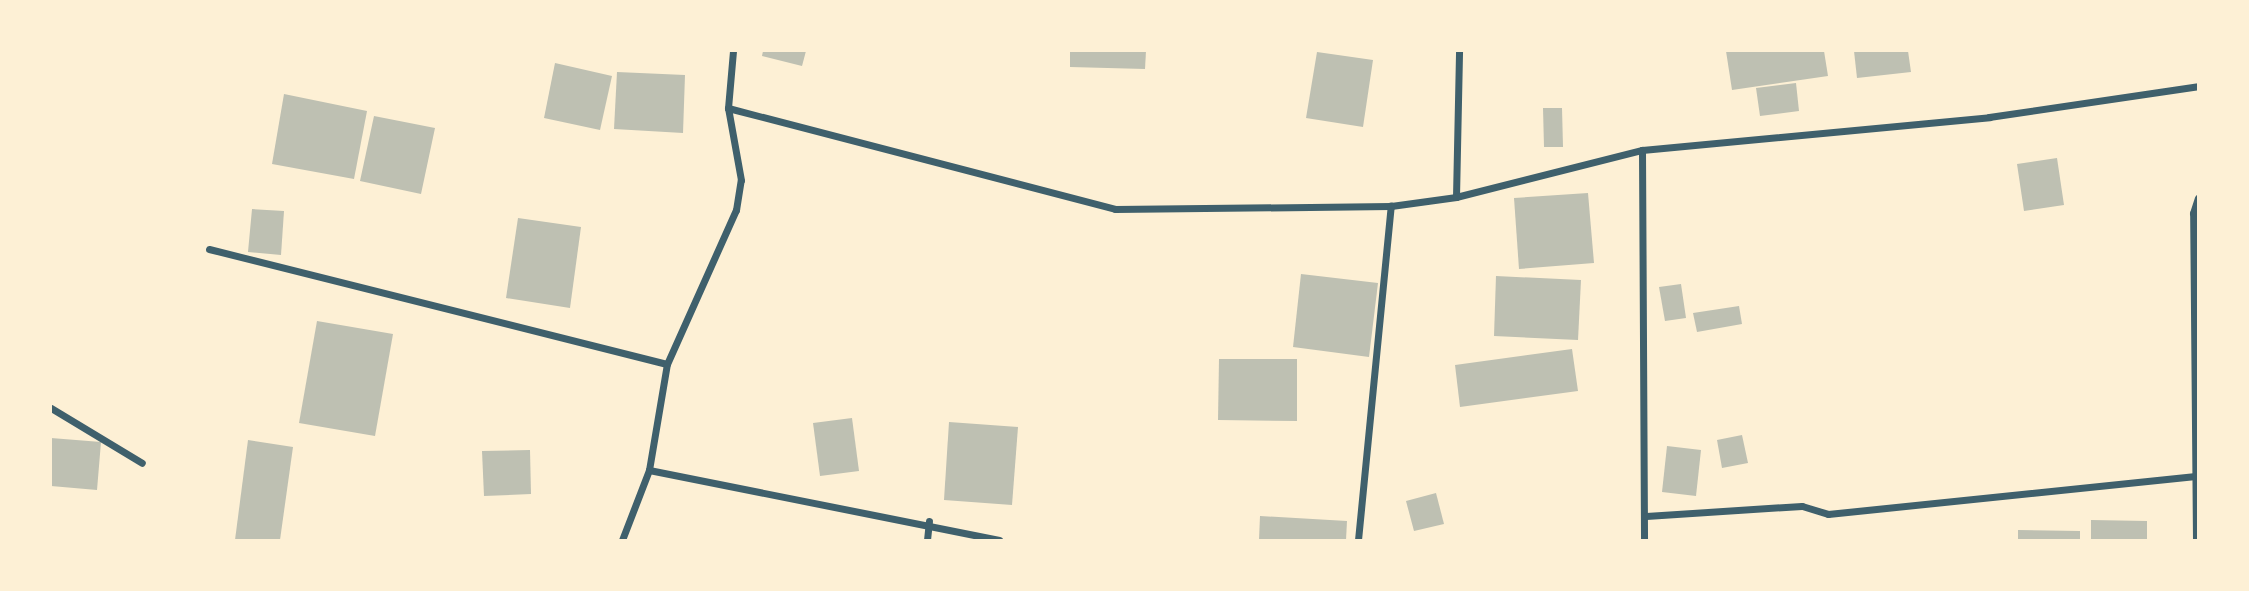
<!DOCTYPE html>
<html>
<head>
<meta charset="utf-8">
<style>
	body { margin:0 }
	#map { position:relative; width:2249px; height:591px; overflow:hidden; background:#fdf0d5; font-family:"Nunito Sans",sans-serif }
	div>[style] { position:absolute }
	.building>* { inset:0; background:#bec0b2 }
	.minor>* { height:7px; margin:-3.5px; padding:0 3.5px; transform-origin:3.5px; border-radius:3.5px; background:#3f606c }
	span { translate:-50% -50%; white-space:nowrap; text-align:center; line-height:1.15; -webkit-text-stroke:7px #fdf0d5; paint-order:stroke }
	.frame { position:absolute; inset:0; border:52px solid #fdf0d5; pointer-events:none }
</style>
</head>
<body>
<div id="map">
	<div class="building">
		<i style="clip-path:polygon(763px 51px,806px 51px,802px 66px,762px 56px)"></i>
		<i style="clip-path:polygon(1070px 51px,1146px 51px,1145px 69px,1070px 67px)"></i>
		<i style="clip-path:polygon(1726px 51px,1824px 51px,1828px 76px,1732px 90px)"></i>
		<i style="clip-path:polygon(1854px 51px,1908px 51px,1911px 72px,1857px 78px)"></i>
		<i style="clip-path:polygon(1317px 52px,1373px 60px,1363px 127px,1306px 118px)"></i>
		<i style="clip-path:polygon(555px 63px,612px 76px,600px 130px,544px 118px)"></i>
		<i style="clip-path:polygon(617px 72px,685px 75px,683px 133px,614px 129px)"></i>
		<i style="clip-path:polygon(1796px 83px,1799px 111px,1760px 116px,1756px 88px)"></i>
		<i style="clip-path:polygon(284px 94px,367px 111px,354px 179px,272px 164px)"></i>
		<i style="clip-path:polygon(1543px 108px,1562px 108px,1563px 147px,1544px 147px)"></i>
		<i style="clip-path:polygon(374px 116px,435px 128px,421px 194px,360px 181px)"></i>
		<i style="clip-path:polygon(2057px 158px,2064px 205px,2024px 211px,2017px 164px)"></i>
		<i style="clip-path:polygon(1588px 193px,1594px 263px,1519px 269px,1514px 198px)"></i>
		<i style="clip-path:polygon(252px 209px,284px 211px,281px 255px,248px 252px)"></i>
		<i style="clip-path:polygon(518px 218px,581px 227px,570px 308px,506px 298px)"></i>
		<i style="clip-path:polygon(1301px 274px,1378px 283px,1369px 357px,1293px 347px)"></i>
		<i style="clip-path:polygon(1496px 276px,1581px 280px,1578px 340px,1494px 336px)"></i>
		<i style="clip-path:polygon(1681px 284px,1686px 318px,1665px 321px,1659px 287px)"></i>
		<i style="clip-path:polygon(1739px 306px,1742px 324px,1697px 332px,1693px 313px)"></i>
		<i style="clip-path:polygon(317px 321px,393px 334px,375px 436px,299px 423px)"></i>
		<i style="clip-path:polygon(1572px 349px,1578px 391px,1460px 407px,1455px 365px)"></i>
		<i style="clip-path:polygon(1219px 359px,1297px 359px,1297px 421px,1218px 420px)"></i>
		<i style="clip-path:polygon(852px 418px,859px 471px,820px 476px,813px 423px)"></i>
		<i style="clip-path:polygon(949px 422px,1018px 427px,1012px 505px,944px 500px)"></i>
		<i style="clip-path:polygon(1742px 435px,1748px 463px,1722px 468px,1717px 440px)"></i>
		<i style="clip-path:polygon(51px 438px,101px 442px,97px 490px,51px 486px)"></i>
		<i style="clip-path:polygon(248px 440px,293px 447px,280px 540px,235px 540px)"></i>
		<i style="clip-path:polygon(1667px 446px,1701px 450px,1696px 496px,1662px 492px)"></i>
		<i style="clip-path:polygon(530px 450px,531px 494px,484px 496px,482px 451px)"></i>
		<i style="clip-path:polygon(1436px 493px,1444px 524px,1414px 531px,1406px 501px)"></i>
		<i style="clip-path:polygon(1260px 516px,1347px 521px,1346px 540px,1259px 540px)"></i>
		<i style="clip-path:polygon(2091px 520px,2147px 521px,2147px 540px,2091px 540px)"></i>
		<i style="clip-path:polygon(2018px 530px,2080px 531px,2080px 540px,2018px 540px)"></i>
	</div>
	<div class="minor">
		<i style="left:728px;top:108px;width:400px;rotate:14.6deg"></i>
		<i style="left:1115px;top:209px;width:276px;rotate:-0.6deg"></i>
		<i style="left:1391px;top:206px;width:66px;rotate:-7.9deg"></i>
		<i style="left:1456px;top:197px;width:146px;rotate:-88.8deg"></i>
		<i style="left:1642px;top:150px;width:390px;rotate:89.7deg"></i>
		<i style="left:1456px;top:197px;width:192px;rotate:-14.2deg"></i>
		<i style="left:1642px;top:150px;width:349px;rotate:-5.4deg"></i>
		<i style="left:1989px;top:117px;width:211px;rotate:-8.4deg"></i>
		<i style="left:209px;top:249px;width:472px;rotate:14.1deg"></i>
		<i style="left:51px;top:408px;width:106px;rotate:31.1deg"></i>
		<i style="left:649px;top:470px;width:357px;rotate:11.3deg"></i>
		<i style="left:1646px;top:516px;width:156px;rotate:-3.7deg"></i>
		<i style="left:1802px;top:506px;width:27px;rotate:17deg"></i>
		<i style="left:1828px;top:514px;width:372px;rotate:-5.9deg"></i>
		<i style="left:622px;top:540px;width:75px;rotate:-68.9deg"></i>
		<i style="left:649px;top:470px;width:108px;rotate:-80.4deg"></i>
		<i style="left:667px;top:364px;width:169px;rotate:-65.9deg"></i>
		<i style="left:736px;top:210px;width:30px;rotate:-81deg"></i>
		<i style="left:741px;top:180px;width:73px;rotate:-100.2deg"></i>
		<i style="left:728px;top:108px;width:57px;rotate:-85deg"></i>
		<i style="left:927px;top:540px;width:19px;rotate:-84deg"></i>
		<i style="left:1358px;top:540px;width:336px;rotate:-84.4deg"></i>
		<i style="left:2196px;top:540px;width:327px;rotate:-90.5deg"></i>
		<i style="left:2193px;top:213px;width:16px;rotate:-72deg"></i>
	</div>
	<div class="frame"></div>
</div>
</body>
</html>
